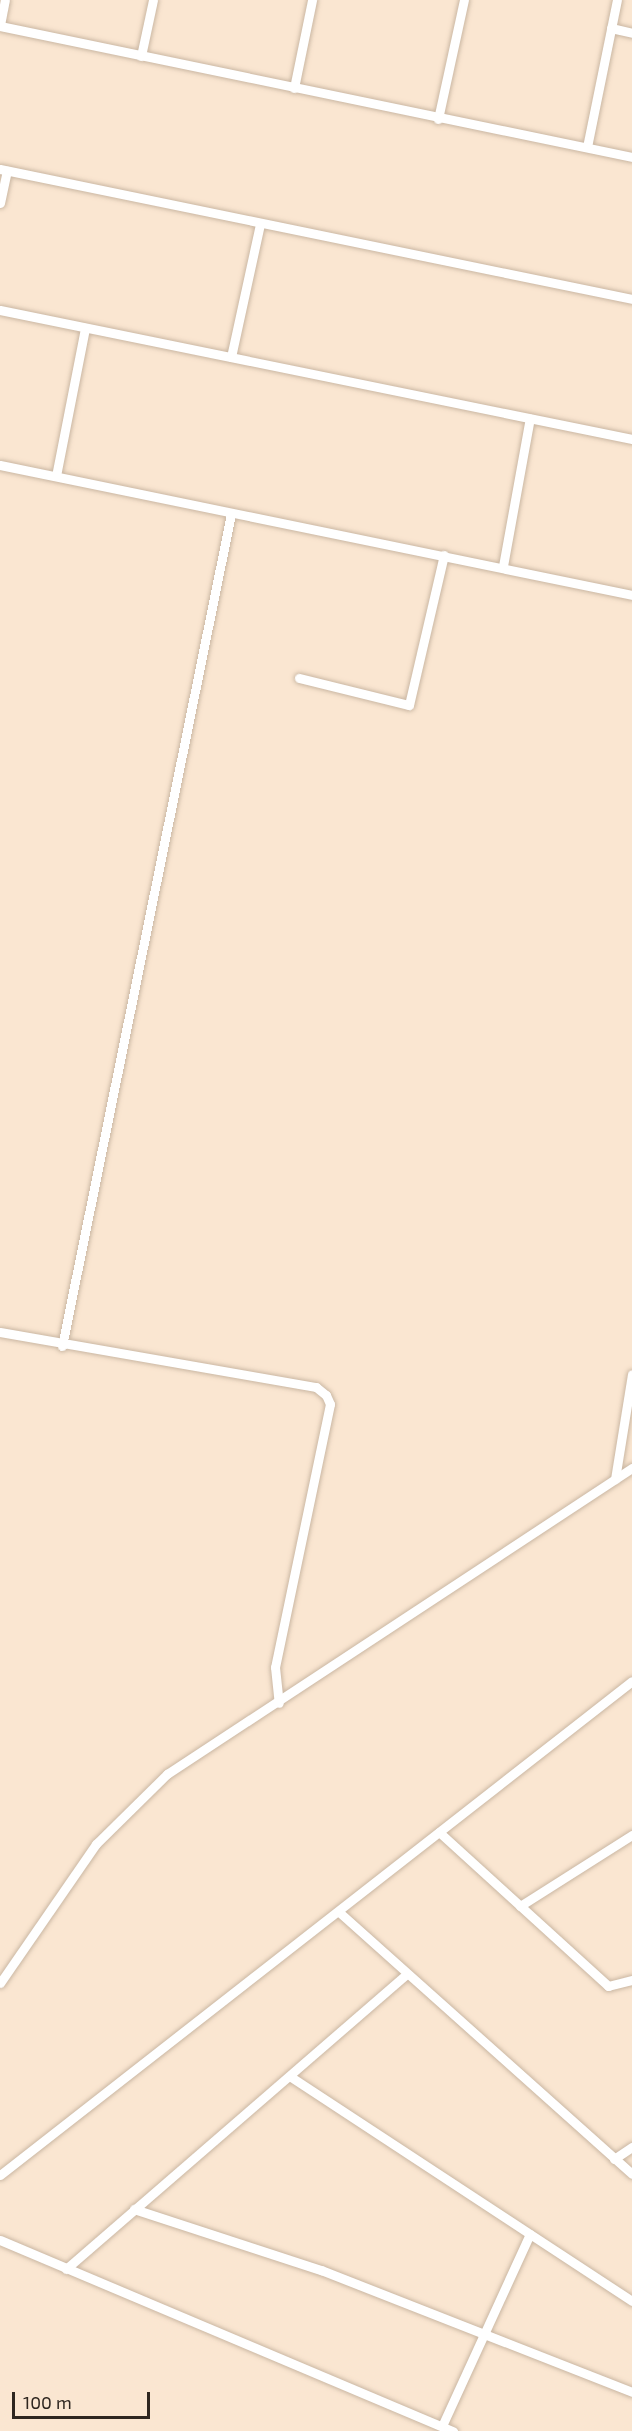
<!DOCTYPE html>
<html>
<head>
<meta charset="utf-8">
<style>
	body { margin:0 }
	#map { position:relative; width:632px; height:2431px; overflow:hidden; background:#fae6d1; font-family:"Exo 2",sans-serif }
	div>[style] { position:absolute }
	.roads { filter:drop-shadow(0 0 2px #cab7a3) drop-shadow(0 0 2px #cab7a3) }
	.minor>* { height:9px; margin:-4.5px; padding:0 4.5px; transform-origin:4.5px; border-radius:4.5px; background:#fff }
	span { translate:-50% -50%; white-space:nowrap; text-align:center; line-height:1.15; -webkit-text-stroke:4.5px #fae6d1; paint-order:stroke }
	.scale { position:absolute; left:12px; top:2392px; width:138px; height:27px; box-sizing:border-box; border:3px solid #2e261f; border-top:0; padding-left:8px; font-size:18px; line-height:21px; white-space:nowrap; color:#2e261f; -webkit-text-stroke:4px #fae6d1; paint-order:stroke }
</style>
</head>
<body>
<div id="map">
	<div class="roads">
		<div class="minor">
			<i style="left:0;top:25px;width:25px;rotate:-79deg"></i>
			<i style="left:0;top:26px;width:645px;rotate:11.71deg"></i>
			<i style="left:611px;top:28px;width:22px;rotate:13deg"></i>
			<i style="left:141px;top:56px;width:57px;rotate:-77.9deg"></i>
			<i style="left:294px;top:88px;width:90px;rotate:-78.4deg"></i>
			<i style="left:438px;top:119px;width:122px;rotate:-77.7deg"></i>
			<i style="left:587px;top:147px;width:150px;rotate:-78.5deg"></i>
			<i style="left:0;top:169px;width:645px;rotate:11.62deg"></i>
			<i style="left:0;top:203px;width:33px;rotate:-78deg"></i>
			<i style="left:0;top:310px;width:645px;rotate:11.54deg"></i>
			<i style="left:231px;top:357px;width:136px;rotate:-77.7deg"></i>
			<i style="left:0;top:465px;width:645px;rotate:11.62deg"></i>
			<i style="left:56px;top:476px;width:151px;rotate:-78.9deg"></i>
			<i style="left:503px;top:566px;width:150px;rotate:-79.7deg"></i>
			<i style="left:299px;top:678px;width:113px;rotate:13.8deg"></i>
			<i style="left:409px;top:705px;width:154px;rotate:-76.9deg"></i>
			<i style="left:0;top:1332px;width:321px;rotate:9.9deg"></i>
			<i style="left:316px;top:1387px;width:13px;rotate:39deg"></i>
			<i style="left:326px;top:1395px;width:10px;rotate:66deg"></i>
			<i style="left:330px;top:1404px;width:269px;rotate:101.8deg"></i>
			<i style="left:275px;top:1667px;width:36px;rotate:84deg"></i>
			<i style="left:62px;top:1346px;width:849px;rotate:-78.52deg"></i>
			<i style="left:615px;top:1479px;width:106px;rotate:-80.8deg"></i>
			<i style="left:439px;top:1832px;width:229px;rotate:42.3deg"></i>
			<i style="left:608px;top:1986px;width:25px;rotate:-14deg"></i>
			<i style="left:520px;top:1906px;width:133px;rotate:-32.4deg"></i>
			<i style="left:339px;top:1912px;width:393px;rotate:41.8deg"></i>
			<i style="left:0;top:1983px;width:169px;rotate:-55.4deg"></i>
			<i style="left:96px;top:1844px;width:100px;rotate:-44.6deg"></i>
			<i style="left:167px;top:1774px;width:557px;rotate:-33.35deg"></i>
			<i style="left:291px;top:2077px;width:408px;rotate:33.3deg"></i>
			<i style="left:614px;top:2159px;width:22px;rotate:-34deg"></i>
			<i style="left:0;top:2175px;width:802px;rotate:-38.01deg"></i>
			<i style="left:134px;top:2209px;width:197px;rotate:18.1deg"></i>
			<i style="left:321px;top:2270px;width:334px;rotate:21.4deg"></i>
			<i style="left:0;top:2240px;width:492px;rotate:22.9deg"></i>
			<i style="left:66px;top:2269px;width:449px;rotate:-40.9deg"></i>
			<i style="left:442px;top:2426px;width:211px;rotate:-65.4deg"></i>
		</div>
	</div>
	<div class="scale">100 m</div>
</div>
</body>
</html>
